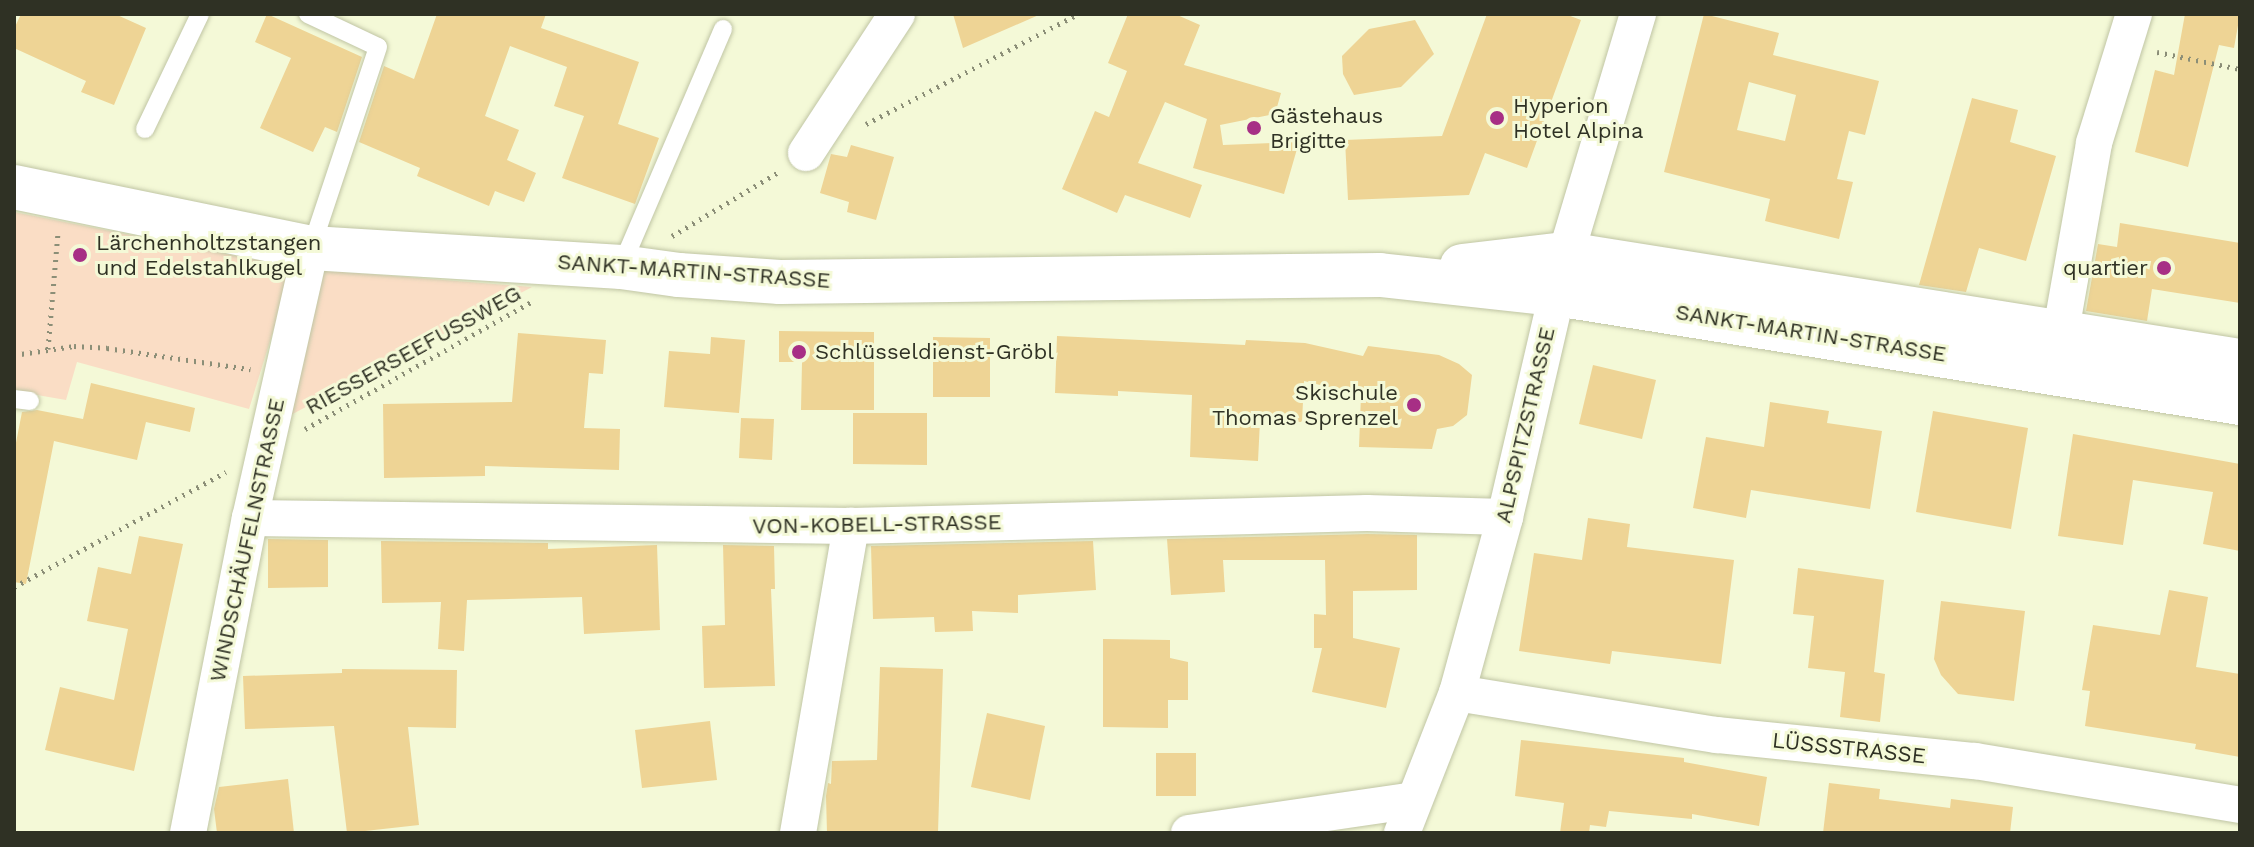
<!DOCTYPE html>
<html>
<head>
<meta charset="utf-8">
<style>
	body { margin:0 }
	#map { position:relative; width:2254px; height:847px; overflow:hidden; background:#f4f9d7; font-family:"Work Sans",sans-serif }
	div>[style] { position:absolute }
	.green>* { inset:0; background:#faddc5 }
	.building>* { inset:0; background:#eed495 }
	.path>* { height:5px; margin-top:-2.5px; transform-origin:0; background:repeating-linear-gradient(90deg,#8b8e77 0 2px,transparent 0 8px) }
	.roads { filter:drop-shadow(0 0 2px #c0c5a4) drop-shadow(0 0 2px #c0c5a4) }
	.lane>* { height:18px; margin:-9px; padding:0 9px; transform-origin:9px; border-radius:9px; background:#fff }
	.street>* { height:36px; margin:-18px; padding:0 18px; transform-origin:18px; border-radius:18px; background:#fff }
	.secondary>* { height:44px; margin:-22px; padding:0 22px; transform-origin:22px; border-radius:22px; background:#fff }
	.dots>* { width:22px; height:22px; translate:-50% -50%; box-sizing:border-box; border:4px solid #f4f9d7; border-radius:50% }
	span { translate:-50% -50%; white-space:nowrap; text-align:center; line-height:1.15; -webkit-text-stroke:6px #f4f9d7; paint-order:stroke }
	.poi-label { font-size:22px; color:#2f3124 }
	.left { translate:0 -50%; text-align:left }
	.right { translate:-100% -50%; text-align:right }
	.street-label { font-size:22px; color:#2f3124 }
	.frame { position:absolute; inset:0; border:16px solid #2f3124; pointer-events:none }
</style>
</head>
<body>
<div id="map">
	<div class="green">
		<i style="clip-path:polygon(14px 212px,293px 267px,249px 409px,77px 362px,66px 400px,14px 391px)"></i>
		<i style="clip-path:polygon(317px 270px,532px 287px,287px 417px)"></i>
	</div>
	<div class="building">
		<i style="clip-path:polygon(21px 14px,115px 14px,146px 28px,114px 105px,81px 92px,86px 81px,14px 48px,14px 29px)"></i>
		<i style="clip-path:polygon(267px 14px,362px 57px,337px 132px,325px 127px,313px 152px,260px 128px,291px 58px,255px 42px)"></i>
		<i style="clip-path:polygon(437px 14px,546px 14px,541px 28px,639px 62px,618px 124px,659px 138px,635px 204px,562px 178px,584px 116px,554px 106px,567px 67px,510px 46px,485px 116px,519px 130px,507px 160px,536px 173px,524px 202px,495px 191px,489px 206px,417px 176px,420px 168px,359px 142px,384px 66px,414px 79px)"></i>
		<i style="clip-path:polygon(953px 14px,1041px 14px,963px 48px)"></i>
		<i style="clip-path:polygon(1128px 14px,1175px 14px,1200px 25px,1184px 65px,1281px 93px,1275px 114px,1220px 125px,1223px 145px,1299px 142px,1284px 194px,1193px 168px,1207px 119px,1165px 102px,1138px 163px,1202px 185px,1190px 218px,1125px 195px,1117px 213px,1062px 189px,1095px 111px,1109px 117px,1127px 71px,1108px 63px)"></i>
		<i style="clip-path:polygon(1487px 14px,1565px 14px,1581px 20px,1527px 168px,1485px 153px,1469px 195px,1348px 200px,1345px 140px,1442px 136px)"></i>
		<i style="clip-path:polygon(evenodd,1704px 14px,1779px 33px,1773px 55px,1879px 81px,1865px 135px,1849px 131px,1837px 179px,1853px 182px,1839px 239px,1765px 221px,1770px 199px,1664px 172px,1704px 14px,1749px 82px,1796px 95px,1785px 141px,1737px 130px,1749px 82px)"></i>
		<i style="clip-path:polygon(2185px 14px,2240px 14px,2234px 48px,2219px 45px,2188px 167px,2135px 152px,2155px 70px,2174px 75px)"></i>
		<i style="clip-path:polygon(1415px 20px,1434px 54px,1401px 87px,1354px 95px,1343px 74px,1342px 56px,1369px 29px)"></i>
		<i style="clip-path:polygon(1972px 98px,2018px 110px,2010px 142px,2056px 156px,2026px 261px,1979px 248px,1966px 292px,1919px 285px)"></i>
		<i style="clip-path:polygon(851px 145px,894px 157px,876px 220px,847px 212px,849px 202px,820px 193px,831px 154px,847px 157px)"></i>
		<i style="clip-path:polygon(2120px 223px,2240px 243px,2240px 303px,2152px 289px,2147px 321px,2086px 311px,2098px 244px,2117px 247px)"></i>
		<i style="clip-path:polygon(779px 331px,874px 332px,874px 410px,801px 410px,802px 362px,779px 362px)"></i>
		<i style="clip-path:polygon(518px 333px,606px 340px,603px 374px,589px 373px,584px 428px,620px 429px,619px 470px,485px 466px,485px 476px,384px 478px,383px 404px,512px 402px)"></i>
		<i style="clip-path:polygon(1057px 336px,1245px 345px,1246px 340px,1305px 343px,1363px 356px,1368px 346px,1439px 355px,1459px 364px,1472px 375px,1467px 415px,1453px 426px,1437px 429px,1432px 449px,1359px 447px,1361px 395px,1304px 381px,1302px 422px,1260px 421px,1258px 461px,1190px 457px,1192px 395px,1118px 391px,1118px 396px,1055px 393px)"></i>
		<i style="clip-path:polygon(711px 337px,745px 340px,739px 413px,664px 407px,669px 351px,710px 354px)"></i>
		<i style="clip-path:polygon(933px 337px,990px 338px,990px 397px,933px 397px)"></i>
		<i style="clip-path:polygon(1593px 365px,1656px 380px,1642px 439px,1579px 424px)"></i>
		<i style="clip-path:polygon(91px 383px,195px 408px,190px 432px,146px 422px,137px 460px,54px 441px,26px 584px,14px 582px,14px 453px,22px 412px,37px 410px,83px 419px)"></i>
		<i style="clip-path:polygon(1770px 402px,1829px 411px,1827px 423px,1882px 431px,1870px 509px,1751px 490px,1746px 518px,1693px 508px,1706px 437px,1764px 447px)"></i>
		<i style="clip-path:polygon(1933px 411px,2028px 428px,2011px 529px,1916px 512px)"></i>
		<i style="clip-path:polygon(853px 413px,927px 413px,927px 465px,853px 464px)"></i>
		<i style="clip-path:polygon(741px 418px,774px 419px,772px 460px,739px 458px)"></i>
		<i style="clip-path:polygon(2073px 434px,2240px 464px,2240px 551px,2203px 544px,2213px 492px,2133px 480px,2123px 545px,2058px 536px)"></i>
		<i style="clip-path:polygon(1588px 518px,1630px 524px,1627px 547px,1734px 560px,1721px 664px,1612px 651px,1610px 664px,1519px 651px,1534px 553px,1582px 560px)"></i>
		<i style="clip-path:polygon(1367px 534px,1417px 535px,1417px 590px,1353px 591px,1353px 638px,1400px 648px,1386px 708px,1312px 692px,1322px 648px,1314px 648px,1314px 614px,1326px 615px,1325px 560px,1223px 560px,1225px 592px,1171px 595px,1167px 539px)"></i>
		<i style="clip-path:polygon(139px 536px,183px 544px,134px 771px,45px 750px,60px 687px,114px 700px,128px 629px,87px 621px,98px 567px,131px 574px)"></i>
		<i style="clip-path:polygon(268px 539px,328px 540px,328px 587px,268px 588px)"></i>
		<i style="clip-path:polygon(381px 541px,548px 543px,548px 549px,657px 545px,660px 630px,584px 634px,582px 597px,467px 600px,464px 651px,438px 649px,441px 602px,382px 603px)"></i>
		<i style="clip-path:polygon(1093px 541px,1096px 590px,1018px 595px,1018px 613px,972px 611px,973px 631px,935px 632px,934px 617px,873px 619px,871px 546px)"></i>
		<i style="clip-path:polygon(723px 545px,774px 546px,775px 589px,771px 589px,775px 686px,704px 688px,702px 626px,725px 625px)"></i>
		<i style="clip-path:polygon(1798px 568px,1884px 580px,1874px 672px,1885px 674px,1880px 722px,1840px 717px,1845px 672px,1808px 668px,1814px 616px,1793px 614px)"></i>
		<i style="clip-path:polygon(2169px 590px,2208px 597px,2196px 667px,2240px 674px,2240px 757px,2195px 749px,2196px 744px,2085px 726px,2090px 691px,2082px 690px,2093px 625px,2160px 635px)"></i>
		<i style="clip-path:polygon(1941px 601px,2025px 611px,2014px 701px,1958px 694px,1941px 675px,1934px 659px)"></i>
		<i style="clip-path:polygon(1103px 639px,1170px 640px,1170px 658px,1188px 662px,1188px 700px,1168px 700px,1168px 728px,1103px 727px)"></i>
		<i style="clip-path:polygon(880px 667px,943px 669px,938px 833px,827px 833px,826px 796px,828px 783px,831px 784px,832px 761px,877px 760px)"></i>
		<i style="clip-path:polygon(342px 669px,457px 670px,456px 728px,408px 727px,419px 825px,347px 833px,334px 726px,245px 729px,243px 676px,342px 673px)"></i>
		<i style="clip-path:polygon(987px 713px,1045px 726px,1030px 800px,971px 787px)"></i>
		<i style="clip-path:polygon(710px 721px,717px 780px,642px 788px,635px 730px)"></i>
		<i style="clip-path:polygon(1521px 740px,1684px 758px,1684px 762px,1767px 777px,1759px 826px,1692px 814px,1692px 819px,1609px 811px,1606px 827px,1590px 825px,1589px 833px,1560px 833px,1564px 803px,1515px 796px)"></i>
		<i style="clip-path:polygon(1156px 753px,1196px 753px,1196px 796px,1156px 796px)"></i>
		<i style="clip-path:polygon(288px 779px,294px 833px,217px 833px,214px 809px,219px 787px)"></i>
		<i style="clip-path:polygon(1829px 783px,1880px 789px,1879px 799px,1950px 808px,1951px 799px,2013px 807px,2010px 833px,1823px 833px)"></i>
	</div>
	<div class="path">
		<i style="left:2157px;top:52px;width:85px;rotate:11.6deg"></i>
		<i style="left:866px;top:124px;width:239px;rotate:-27.4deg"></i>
		<i style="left:672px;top:236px;width:126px;rotate:-31deg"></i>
		<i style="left:48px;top:349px;width:117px;rotate:-85.1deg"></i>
		<i style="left:14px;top:355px;width:61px;rotate:-8.5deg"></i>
		<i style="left:74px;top:346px;width:33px;rotate:3deg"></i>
		<i style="left:107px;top:348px;width:145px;rotate:8.4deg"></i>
		<i style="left:305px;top:429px;width:261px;rotate:-29.3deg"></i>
		<i style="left:14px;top:587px;width:241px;rotate:-28.5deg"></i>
	</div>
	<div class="roads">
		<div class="lane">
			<i style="left:308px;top:14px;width:77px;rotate:25.2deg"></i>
			<i style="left:378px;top:47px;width:212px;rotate:108.4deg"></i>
			<i style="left:145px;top:129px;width:127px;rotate:-64.4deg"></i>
			<i style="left:621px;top:267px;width:259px;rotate:-66.8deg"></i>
			<i style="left:14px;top:399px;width:16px;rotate:7deg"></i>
		</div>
		<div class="street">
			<i style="left:806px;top:153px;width:166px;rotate:-56.8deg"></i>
			<i style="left:2056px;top:359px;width:219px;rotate:-80deg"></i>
			<i style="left:2094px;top:143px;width:135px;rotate:-72.8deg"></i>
			<i style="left:250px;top:518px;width:601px;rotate:0.76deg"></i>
			<i style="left:851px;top:526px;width:516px;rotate:-1.44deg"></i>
			<i style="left:1367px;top:513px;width:138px;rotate:1.7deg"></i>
			<i style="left:1457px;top:693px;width:263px;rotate:9.2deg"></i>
			<i style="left:1717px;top:735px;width:259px;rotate:5.8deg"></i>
			<i style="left:1975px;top:761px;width:269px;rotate:9.4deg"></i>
			<i style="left:188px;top:833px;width:321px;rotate:-78.9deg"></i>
			<i style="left:250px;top:518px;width:277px;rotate:-77.3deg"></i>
			<i style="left:798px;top:833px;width:312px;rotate:-80.2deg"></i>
			<i style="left:1189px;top:833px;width:227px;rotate:-8.3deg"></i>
			<i style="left:1402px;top:833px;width:150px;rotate:-68.6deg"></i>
			<i style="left:1457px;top:693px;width:182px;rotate:-74.7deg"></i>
			<i style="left:1505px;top:517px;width:270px;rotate:-76.9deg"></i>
			<i style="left:1566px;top:254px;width:251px;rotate:-73.3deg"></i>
		</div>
		<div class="secondary">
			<i style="left:14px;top:187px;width:303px;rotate:11.6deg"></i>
			<i style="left:311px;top:248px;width:311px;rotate:3.5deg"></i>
			<i style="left:621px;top:267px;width:59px;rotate:7.9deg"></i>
			<i style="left:679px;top:275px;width:101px;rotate:4deg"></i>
			<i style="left:780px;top:282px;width:600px;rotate:-0.67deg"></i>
			<i style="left:1380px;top:275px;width:177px;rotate:6.2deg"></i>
			<i style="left:1556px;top:294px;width:693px;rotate:9.05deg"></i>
			<i style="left:1462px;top:266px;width:105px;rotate:-6.6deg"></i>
			<i style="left:1566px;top:254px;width:682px;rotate:9.02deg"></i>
		</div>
	</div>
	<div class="dots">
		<i style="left:1497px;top:118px;background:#a72f85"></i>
		<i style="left:1254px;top:128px;background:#a72f85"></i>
		<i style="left:80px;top:255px;background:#a72f85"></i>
		<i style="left:2164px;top:268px;background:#a72f85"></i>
		<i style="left:799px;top:352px;background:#a72f85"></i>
		<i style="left:1414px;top:405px;background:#a72f85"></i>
	</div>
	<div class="poi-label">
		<span class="left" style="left:1513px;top:118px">Hyperion<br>Hotel Alpina</span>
		<span class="left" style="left:1270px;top:128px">Gästehaus<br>Brigitte</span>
		<span class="left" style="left:96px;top:255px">Lärchenholtzstangen<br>und Edelstahlkugel</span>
		<span class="right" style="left:2148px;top:268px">quartier</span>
		<span class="left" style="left:815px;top:352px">Schlüsseldienst-Gröbl</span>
		<span class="right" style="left:1398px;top:405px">Skischule<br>Thomas Sprenzel</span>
	</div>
	<div class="street-label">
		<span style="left:694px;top:271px;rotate:4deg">SANKT-MARTIN-STRASSE</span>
		<span style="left:1811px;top:333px;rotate:9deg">SANKT-MARTIN-STRASSE</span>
		<span style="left:413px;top:350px;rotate:-29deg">RIESSERSEEFUSSWEG</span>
		<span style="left:1525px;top:425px;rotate:-77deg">ALPSPITZSTRASSE</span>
		<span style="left:877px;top:524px;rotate:-1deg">VON-KOBELL-STRASSE</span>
		<span style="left:247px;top:540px;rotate:-78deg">WINDSCHÄUFELNSTRASSE</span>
		<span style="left:1849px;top:748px;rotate:6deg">LÜSSSTRASSE</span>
	</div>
	<div class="frame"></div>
</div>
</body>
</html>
